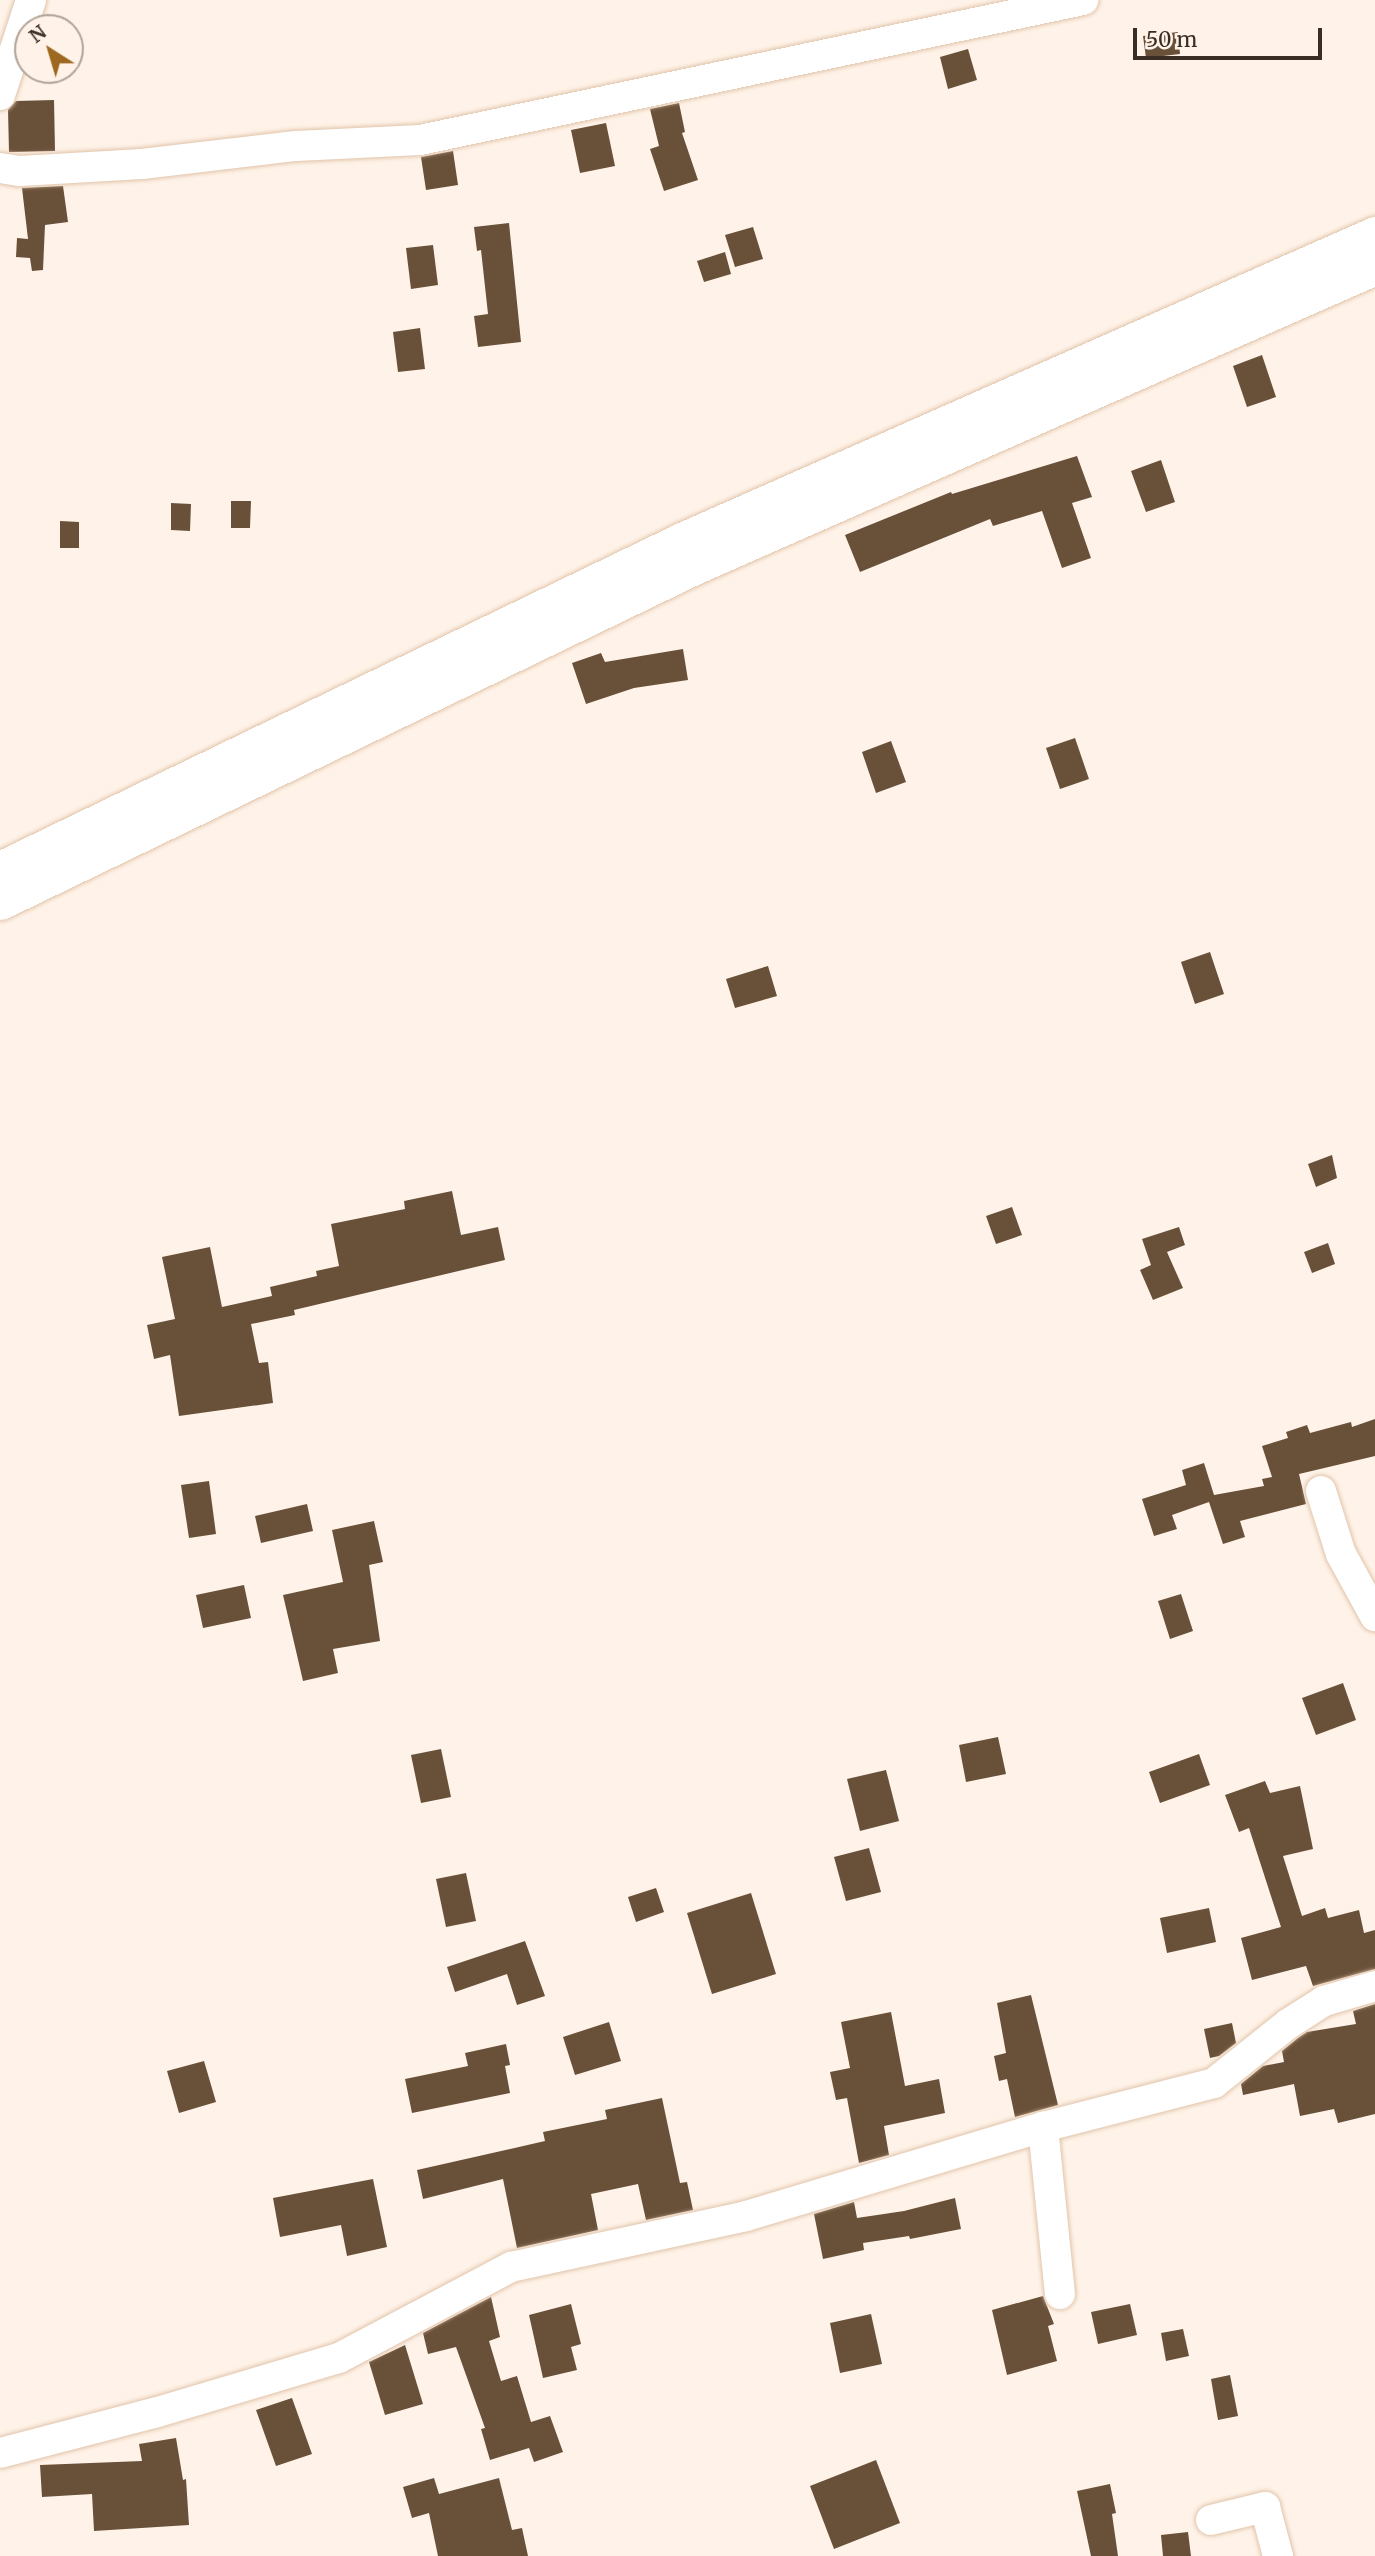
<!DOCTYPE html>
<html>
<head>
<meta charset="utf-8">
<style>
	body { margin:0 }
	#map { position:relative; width:1375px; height:2556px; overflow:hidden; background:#fff3e9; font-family:Merriweather,serif }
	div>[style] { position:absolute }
	.building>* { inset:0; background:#695039 }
	.roads { filter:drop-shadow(0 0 2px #e1c4aa) drop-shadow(0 0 2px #e1c4aa) }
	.minor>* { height:30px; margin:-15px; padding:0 15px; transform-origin:15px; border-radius:15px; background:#fff }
	.major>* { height:37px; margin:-18.5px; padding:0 18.5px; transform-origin:18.5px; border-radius:18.5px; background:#fff }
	span { translate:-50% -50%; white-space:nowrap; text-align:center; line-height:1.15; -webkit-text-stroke:7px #fff3e9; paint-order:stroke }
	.north { position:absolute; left:14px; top:14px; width:70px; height:70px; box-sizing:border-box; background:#fff3e9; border:2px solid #b0a49a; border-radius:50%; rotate:323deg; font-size:19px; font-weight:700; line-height:28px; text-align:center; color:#392e24 }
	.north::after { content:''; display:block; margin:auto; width:24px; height:32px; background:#9d6920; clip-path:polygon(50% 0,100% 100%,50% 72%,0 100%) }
	.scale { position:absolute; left:1133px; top:28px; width:189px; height:32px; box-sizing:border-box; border:4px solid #392e24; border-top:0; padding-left:9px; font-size:21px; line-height:24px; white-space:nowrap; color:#392e24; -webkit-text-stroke:5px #fff3e9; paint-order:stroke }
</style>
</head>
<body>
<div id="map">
	<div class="building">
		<i style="clip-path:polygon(1178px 32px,1180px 54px,1146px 58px,1143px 36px)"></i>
		<i style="clip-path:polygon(968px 49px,977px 80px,948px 89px,940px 57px)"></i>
		<i style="clip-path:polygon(54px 100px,55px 151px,9px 152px,8px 110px,16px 101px)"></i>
		<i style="clip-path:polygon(679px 103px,685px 132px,682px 133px,698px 180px,664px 191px,650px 149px,659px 146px,650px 109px)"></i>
		<i style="clip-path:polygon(606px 123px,615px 166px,580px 173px,571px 130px)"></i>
		<i style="clip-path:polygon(453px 151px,458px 185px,426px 190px,421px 157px)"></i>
		<i style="clip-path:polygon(63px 186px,68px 222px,45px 225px,43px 270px,32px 271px,30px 258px,16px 257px,17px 238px,28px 239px,22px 188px)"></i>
		<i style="clip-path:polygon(509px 223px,521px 342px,478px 347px,474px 316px,488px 314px,481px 250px,477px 251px,474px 227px)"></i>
		<i style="clip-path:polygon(753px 227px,763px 259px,735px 267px,725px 235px)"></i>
		<i style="clip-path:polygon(433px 245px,438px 285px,411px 289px,406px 248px)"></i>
		<i style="clip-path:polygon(725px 252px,731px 274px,704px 282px,697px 261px)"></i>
		<i style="clip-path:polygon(420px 328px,425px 369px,398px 372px,393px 332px)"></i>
		<i style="clip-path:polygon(1262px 355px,1276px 397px,1247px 407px,1233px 366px)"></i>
		<i style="clip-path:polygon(1077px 456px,1092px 497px,1072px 503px,1091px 558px,1062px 568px,1042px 511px,993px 526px,990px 519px,860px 572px,845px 535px,951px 492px,952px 494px)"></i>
		<i style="clip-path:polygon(1161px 460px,1175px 502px,1146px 512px,1131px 471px)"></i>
		<i style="clip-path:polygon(231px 501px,251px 501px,250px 528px,231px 528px)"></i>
		<i style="clip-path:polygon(171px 503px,191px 504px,190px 531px,171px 530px)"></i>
		<i style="clip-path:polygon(60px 521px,79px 522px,79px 548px,60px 548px)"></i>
		<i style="clip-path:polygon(683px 649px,688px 680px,634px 688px,586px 704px,572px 663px,601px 653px,605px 662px)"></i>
		<i style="clip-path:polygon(1075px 738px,1089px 779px,1060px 789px,1046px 748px)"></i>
		<i style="clip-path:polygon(891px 741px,906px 782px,876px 793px,862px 752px)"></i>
		<i style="clip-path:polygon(1210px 952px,1224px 994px,1195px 1004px,1181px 962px)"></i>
		<i style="clip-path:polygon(768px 966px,777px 996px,735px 1008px,726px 979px)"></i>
		<i style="clip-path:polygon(1332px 1155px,1337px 1178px,1316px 1187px,1308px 1164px)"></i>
		<i style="clip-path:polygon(452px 1191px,461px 1235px,498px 1227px,505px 1260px,294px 1310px,295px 1315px,251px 1324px,259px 1363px,268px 1362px,273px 1403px,179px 1416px,170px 1355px,154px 1359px,147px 1325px,175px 1319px,162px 1257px,210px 1247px,222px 1307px,272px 1296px,270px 1287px,317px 1276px,316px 1271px,339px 1266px,331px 1224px,405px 1209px,404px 1201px)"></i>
		<i style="clip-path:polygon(1012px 1207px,1022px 1235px,996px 1244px,986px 1216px)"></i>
		<i style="clip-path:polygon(1179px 1227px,1185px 1245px,1167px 1252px,1183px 1288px,1153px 1300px,1140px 1270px,1151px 1265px,1142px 1239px)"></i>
		<i style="clip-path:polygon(1328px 1243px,1335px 1264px,1312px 1273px,1304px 1252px)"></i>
		<i style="clip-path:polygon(1375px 1419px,1375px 1456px,1299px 1474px,1306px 1504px,1240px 1521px,1245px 1537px,1223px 1544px,1209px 1502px,1172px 1515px,1177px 1529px,1154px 1536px,1142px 1499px,1186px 1485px,1182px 1470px,1204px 1463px,1214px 1495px,1264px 1486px,1262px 1479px,1272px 1477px,1262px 1446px,1288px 1438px,1286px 1432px,1307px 1425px,1310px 1433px,1351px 1422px,1352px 1427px)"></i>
		<i style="clip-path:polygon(209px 1481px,216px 1534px,189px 1538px,181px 1485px)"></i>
		<i style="clip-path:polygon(307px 1504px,313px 1531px,261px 1543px,255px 1516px)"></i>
		<i style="clip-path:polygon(374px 1521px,383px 1562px,369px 1565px,380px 1641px,333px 1649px,338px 1673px,303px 1681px,283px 1595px,343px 1582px,332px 1530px)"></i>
		<i style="clip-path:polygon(244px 1585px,251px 1618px,203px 1628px,196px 1595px)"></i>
		<i style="clip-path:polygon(1181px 1594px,1193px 1631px,1170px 1639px,1158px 1601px)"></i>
		<i style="clip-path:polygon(1343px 1683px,1356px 1720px,1316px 1735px,1302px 1698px)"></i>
		<i style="clip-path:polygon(998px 1737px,1006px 1774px,966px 1782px,959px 1745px)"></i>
		<i style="clip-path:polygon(441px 1749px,451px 1797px,421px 1803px,411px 1755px)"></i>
		<i style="clip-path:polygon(1199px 1754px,1210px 1785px,1160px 1803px,1149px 1772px)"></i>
		<i style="clip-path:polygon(886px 1770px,899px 1821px,860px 1831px,847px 1779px)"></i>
		<i style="clip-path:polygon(1265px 1781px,1270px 1793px,1300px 1786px,1313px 1849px,1283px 1856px,1302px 1916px,1325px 1908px,1328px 1918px,1359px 1910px,1364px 1933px,1375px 1930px,1375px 1969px,1313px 1986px,1306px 1966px,1252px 1980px,1241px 1938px,1281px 1927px,1249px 1828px,1239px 1832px,1225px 1795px)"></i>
		<i style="clip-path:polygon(869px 1848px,881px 1892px,846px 1901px,834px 1857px)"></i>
		<i style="clip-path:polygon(466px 1873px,476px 1921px,446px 1927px,436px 1879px)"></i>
		<i style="clip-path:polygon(656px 1888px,664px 1912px,636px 1922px,628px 1897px)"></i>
		<i style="clip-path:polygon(751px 1893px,776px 1974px,712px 1994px,687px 1913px)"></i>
		<i style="clip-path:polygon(1209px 1908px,1216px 1942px,1167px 1953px,1160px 1918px)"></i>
		<i style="clip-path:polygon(525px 1941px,545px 1996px,517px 2005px,507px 1974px,455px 1992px,447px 1967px)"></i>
		<i style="clip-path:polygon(1031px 1995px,1058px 2105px,1015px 2117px,1007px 2079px,999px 2081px,994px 2056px,1006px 2053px,997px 2003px)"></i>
		<i style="clip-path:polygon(1375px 2004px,1375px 2114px,1338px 2123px,1334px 2109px,1300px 2116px,1294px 2084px,1243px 2095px,1241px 2084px,1263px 2066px,1284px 2062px,1282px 2051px,1298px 2038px,1307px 2032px,1356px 2024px,1353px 2011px)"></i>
		<i style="clip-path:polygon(891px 2012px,905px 2086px,939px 2079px,945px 2113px,884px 2126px,889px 2155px,859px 2163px,847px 2098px,836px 2100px,830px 2072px,850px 2068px,841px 2022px)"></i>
		<i style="clip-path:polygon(609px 2022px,621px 2061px,575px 2075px,563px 2037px)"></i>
		<i style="clip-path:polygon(1232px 2023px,1236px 2043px,1219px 2056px,1210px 2058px,1204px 2029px)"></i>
		<i style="clip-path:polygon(506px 2044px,510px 2065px,505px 2066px,510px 2093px,412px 2113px,405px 2079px,468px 2066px,465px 2053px)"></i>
		<i style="clip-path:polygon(204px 2061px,216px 2102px,179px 2113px,167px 2071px)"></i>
		<i style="clip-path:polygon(662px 2098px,680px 2183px,687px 2182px,693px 2210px,646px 2220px,638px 2184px,591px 2194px,598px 2230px,517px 2248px,503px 2179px,423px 2199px,417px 2170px,545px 2141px,543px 2132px,607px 2119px,605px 2110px)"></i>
		<i style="clip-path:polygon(373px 2179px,387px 2247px,347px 2256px,341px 2225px,280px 2237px,273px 2198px)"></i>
		<i style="clip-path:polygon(955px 2198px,961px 2229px,910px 2239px,909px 2236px,863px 2243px,864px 2250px,823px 2259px,814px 2214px,854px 2202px,857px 2218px,904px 2211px)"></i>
		<i style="clip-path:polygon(1043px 2296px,1054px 2324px,1048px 2326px,1057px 2361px,1007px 2375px,992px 2310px)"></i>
		<i style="clip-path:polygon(491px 2297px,500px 2337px,489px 2341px,501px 2381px,517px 2376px,531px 2422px,550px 2416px,563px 2452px,534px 2462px,529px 2448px,490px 2460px,481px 2429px,485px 2428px,456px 2347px,428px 2354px,423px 2333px)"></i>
		<i style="clip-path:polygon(571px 2304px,581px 2344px,571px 2347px,577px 2370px,543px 2378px,529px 2315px)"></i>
		<i style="clip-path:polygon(1130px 2304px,1137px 2335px,1098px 2344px,1091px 2312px)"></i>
		<i style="clip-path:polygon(871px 2314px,882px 2364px,840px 2373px,830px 2323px)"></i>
		<i style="clip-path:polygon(1183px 2329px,1189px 2356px,1166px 2361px,1161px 2333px)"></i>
		<i style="clip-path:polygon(405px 2345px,423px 2404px,385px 2415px,369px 2362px)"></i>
		<i style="clip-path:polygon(1230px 2375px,1238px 2416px,1218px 2420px,1211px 2379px)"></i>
		<i style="clip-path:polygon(292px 2398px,312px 2454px,276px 2466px,256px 2410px)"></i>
		<i style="clip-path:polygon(176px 2438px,183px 2480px,186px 2479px,189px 2525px,94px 2531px,92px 2494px,42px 2497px,40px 2465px,142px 2461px,139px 2444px)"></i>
		<i style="clip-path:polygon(876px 2460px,900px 2523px,834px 2549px,810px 2486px)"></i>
		<i style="clip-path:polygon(434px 2478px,439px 2494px,499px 2478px,512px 2530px,522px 2528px,528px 2556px,438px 2556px,429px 2513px,412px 2518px,403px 2487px)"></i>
		<i style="clip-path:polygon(1110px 2484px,1116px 2513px,1112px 2514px,1118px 2556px,1091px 2556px,1077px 2491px)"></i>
		<i style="clip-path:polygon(1188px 2532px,1191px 2556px,1163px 2556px,1161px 2535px)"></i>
	</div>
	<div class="roads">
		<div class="minor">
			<i style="left:0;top:95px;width:100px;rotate:-71.9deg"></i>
			<i style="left:0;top:168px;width:20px;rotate:9deg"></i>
			<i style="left:20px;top:171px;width:122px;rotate:-3.3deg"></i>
			<i style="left:142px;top:164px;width:155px;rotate:-6.7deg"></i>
			<i style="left:296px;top:146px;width:124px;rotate:-2.8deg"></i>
			<i style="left:420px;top:140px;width:678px;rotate:-11.92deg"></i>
			<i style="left:1321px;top:1491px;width:66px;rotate:72.4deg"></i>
			<i style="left:1341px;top:1554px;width:71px;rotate:61.3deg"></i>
			<i style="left:1043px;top:2127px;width:168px;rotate:84.2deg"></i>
			<i style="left:0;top:2453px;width:159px;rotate:-14.6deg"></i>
			<i style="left:154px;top:2413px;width:193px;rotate:-16.6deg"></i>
			<i style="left:339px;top:2358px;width:195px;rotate:-27.9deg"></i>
			<i style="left:511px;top:2267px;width:240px;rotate:-12.2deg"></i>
			<i style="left:746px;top:2216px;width:310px;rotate:-16.7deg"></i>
			<i style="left:1043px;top:2127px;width:177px;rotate:-14.4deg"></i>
			<i style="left:1214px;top:2083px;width:95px;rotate:-38.6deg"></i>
			<i style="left:1288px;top:2024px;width:43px;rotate:-32.6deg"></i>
			<i style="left:1324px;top:2001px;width:53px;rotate:-16.4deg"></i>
			<i style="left:1211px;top:2520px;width:56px;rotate:-13.5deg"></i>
			<i style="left:1265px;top:2507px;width:51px;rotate:75.1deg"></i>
		</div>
		<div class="major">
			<i style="left:0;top:870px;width:757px;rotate:-25.75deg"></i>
			<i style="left:682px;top:541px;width:758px;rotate:-23.82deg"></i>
			<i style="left:0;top:901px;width:771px;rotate:-25.77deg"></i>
			<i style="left:694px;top:566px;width:744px;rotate:-23.77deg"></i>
		</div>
	</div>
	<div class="north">N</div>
	<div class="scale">50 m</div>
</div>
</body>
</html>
